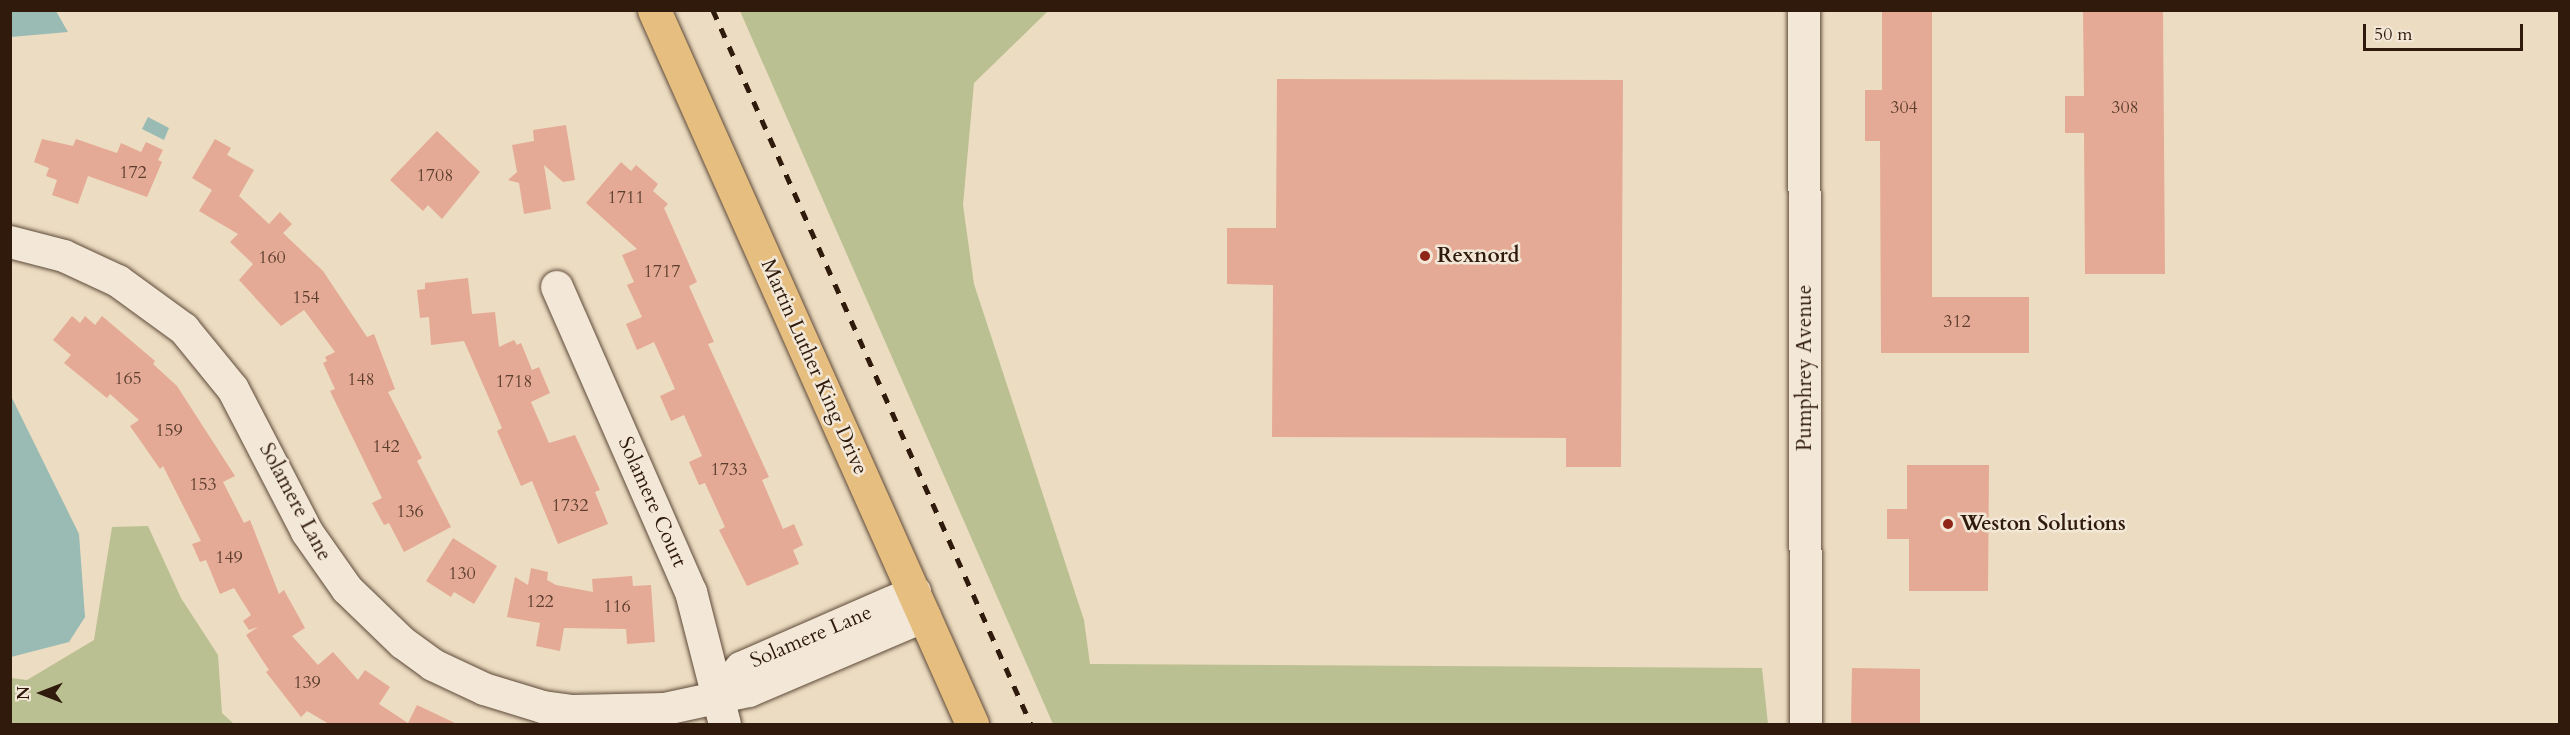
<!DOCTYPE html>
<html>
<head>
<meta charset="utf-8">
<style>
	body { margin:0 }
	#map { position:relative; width:2570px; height:735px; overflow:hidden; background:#ecdcc1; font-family:Cardo,serif }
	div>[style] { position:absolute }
	.green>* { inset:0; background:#bac091 }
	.water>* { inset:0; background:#99bbb4 }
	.building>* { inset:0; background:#e5aa95 }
	.roads { filter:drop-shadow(0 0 2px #5e4a39) drop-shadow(0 0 2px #5e4a39) }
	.minor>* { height:32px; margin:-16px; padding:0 16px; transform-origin:16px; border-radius:16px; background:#f3e8d7 }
	.major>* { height:33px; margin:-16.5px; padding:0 16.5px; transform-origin:16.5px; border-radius:16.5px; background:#e6be80 }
	.rail>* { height:4.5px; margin-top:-2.25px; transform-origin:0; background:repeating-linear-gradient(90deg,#2f1a0c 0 10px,transparent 0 20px) }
	.dots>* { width:16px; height:16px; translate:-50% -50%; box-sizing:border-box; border:3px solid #f3e8d7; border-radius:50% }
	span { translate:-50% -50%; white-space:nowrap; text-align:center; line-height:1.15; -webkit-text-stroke:5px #f3e8d7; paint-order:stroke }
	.number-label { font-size:18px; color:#5c3e2e }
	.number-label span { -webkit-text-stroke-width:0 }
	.poi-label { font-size:21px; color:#2f1a0c; font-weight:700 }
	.left { translate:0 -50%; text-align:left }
	.street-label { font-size:21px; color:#2f1a0c }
	.frame { position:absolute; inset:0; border:12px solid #2f1a0c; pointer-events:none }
	.north { position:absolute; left:12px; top:663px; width:60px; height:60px; -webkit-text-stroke:4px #f3e8d7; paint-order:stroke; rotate:270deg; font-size:16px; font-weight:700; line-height:24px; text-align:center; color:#2f1a0c }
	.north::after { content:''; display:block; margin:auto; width:21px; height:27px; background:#2f1a0c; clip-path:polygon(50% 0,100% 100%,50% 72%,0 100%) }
	.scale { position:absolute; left:2363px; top:24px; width:160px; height:27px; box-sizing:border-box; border:3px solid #2f1a0c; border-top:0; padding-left:8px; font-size:18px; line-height:21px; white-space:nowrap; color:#2f1a0c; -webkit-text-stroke:4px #f3e8d7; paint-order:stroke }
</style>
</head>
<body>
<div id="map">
	<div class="green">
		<i style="clip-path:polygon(740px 11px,1048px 11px,974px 83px,963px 205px,974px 284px,1084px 620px,1090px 664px,1762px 668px,1768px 724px,1053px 724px)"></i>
		<i style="clip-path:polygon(148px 526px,181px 598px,218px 655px,222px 713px,234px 724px,11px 724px,11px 678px,27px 680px,94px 640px,112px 527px)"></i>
	</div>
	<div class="water">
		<i style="clip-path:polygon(11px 10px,56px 11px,68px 32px,11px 37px)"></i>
		<i style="clip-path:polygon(148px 117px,169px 128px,164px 140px,142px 129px)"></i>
		<i style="clip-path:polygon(10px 394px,79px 534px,85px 617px,69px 642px,11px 657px)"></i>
	</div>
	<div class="building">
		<i style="clip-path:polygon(1882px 10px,1932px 10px,1932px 297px,2029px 297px,2029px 353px,1881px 353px,1880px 141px,1865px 141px,1865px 90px,1882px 90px)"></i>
		<i style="clip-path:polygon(2083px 10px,2163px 10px,2165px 274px,2085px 274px,2084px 133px,2065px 133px,2065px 96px,2084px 96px)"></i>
		<i style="clip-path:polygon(1277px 79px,1623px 80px,1621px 467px,1566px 467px,1566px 438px,1272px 437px,1273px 285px,1227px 284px,1227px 228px,1276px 228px)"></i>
		<i style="clip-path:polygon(566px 125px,575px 180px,563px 182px,544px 165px,551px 209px,524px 214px,519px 183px,508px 180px,517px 172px,512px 145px,534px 141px,533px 130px)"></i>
		<i style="clip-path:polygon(437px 131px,480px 172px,442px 219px,428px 205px,423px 211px,390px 180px)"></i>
		<i style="clip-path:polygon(42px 139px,73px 146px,76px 139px,117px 153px,121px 143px,141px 152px,146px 142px,163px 150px,158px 160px,162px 162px,147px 197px,88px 176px,78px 204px,52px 195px,57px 180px,46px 176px,49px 168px,34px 162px)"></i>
		<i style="clip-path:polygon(215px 139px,231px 148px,227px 155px,254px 170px,239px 196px,269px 224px,280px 212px,292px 224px,283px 233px,323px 271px,367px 337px,374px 334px,395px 389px,388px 392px,422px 458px,417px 461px,451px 527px,404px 552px,389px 523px,384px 525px,372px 503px,382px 498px,330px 391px,335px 389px,323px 363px,327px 361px,325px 357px,335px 352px,304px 310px,281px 326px,239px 280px,253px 264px,230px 242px,238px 234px,199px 211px,212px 190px,192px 178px)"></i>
		<i style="clip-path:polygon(621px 162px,631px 171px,636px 165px,658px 184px,653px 191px,668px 204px,664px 208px,697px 282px,689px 286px,714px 342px,708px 344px,769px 477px,762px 480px,783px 529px,794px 524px,803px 545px,793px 550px,799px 564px,747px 586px,719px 530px,725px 527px,705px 483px,699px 485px,689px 462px,702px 456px,684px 415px,671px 421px,660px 396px,675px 389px,654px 342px,637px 350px,626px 324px,642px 317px,627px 285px,634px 282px,622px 255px,637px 249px,586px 203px)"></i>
		<i style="clip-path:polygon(468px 278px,472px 314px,495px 312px,499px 347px,514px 340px,517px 345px,521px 343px,532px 370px,539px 367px,550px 393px,531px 402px,549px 443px,575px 435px,600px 490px,595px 492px,608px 524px,558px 544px,532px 481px,521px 486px,497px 431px,502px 428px,464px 341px,431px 345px,429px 317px,420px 318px,417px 290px,425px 289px,425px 283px)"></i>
		<i style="clip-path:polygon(72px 316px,80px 323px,85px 316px,95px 325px,102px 316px,155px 361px,153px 364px,177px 386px,235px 476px,223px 482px,244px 523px,250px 520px,279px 594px,284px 590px,305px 628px,292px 636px,318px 665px,333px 652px,358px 680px,365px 670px,390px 687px,379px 704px,408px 723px,417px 705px,457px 724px,329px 724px,307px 711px,301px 717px,266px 672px,269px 670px,246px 635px,258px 627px,249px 630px,243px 621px,251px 615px,234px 588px,220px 594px,206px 560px,200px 562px,192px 544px,201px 541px,163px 466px,160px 469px,130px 426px,139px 420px,110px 394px,107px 398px,64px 363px,71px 355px,53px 340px)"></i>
		<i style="clip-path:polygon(1907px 465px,1989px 465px,1988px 591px,1909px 591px,1909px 539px,1887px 539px,1887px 509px,1907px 509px)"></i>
		<i style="clip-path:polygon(453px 538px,497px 566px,474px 604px,454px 592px,451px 597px,426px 581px)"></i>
		<i style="clip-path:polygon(531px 568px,548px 572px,547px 580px,556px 585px,593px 592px,592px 579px,632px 576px,633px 586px,651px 585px,655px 642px,627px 644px,626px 629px,564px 628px,560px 651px,536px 646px,540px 623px,507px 617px,515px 577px,528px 585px)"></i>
		<i style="clip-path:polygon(1852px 668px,1920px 669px,1920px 724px,1851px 724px)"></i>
	</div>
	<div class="roads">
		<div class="minor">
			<i style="left:1804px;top:10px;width:714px;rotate:89.84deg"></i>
			<i style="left:10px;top:242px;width:56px;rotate:14.5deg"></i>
			<i style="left:64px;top:256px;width:60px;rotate:24.8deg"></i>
			<i style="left:118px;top:281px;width:82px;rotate:36deg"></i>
			<i style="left:184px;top:329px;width:77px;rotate:50.8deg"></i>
			<i style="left:233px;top:389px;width:161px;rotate:62.6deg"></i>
			<i style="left:307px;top:532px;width:70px;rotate:54.9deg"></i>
			<i style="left:347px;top:589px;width:78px;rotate:44deg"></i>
			<i style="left:403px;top:643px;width:37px;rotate:36deg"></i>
			<i style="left:433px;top:665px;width:56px;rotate:25.2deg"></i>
			<i style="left:484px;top:689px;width:62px;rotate:17deg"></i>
			<i style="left:543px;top:707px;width:30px;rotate:8deg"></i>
			<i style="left:573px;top:711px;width:92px;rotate:-1.2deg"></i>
			<i style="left:665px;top:709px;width:86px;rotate:-12.1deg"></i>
			<i style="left:749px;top:691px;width:191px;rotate:-23.1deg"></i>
			<i style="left:557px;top:287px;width:333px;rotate:66.3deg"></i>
			<i style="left:691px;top:592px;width:136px;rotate:75.6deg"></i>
			<i style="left:716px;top:696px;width:38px;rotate:-48deg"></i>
			<i style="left:741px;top:668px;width:190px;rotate:-23.6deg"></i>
		</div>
		<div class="major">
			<i style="left:654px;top:10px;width:782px;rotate:65.99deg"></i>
		</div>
	</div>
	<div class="rail">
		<i style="left:713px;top:10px;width:782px;rotate:65.99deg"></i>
	</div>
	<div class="dots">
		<i style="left:1425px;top:256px;background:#8f2418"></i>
		<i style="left:1948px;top:524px;background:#8f2418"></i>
	</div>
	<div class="number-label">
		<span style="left:1904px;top:108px">304</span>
		<span style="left:2125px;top:108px">308</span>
		<span style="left:133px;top:173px">172</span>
		<span style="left:435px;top:176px">1708</span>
		<span style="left:626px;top:198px">1711</span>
		<span style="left:272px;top:258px">160</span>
		<span style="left:662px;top:272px">1717</span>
		<span style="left:306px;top:298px">154</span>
		<span style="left:1957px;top:322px">312</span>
		<span style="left:128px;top:379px">165</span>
		<span style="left:361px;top:380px">148</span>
		<span style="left:514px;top:382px">1718</span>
		<span style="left:169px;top:431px">159</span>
		<span style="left:386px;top:447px">142</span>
		<span style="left:729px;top:470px">1733</span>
		<span style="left:203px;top:485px">153</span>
		<span style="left:570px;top:506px">1732</span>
		<span style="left:410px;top:512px">136</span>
		<span style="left:229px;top:558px">149</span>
		<span style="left:462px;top:574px">130</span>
		<span style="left:540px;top:602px">122</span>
		<span style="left:617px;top:607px">116</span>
		<span style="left:307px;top:683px">139</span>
	</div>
	<div class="poi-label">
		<span class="left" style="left:1437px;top:256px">Rexnord</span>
		<span class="left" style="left:1960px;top:524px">Weston Solutions</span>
	</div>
	<div class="street-label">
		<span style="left:814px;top:367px;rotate:66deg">Martin Luther King Drive</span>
		<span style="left:1805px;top:368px;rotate:-90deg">Pumphrey Avenue</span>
		<span style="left:295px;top:502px;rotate:62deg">Solamere Lane</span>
		<span style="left:652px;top:502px;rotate:66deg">Solamere Court</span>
		<span style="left:811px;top:637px;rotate:-23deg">Solamere Lane</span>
	</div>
	<div class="frame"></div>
	<div class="north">N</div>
	<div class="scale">50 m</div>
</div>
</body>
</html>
